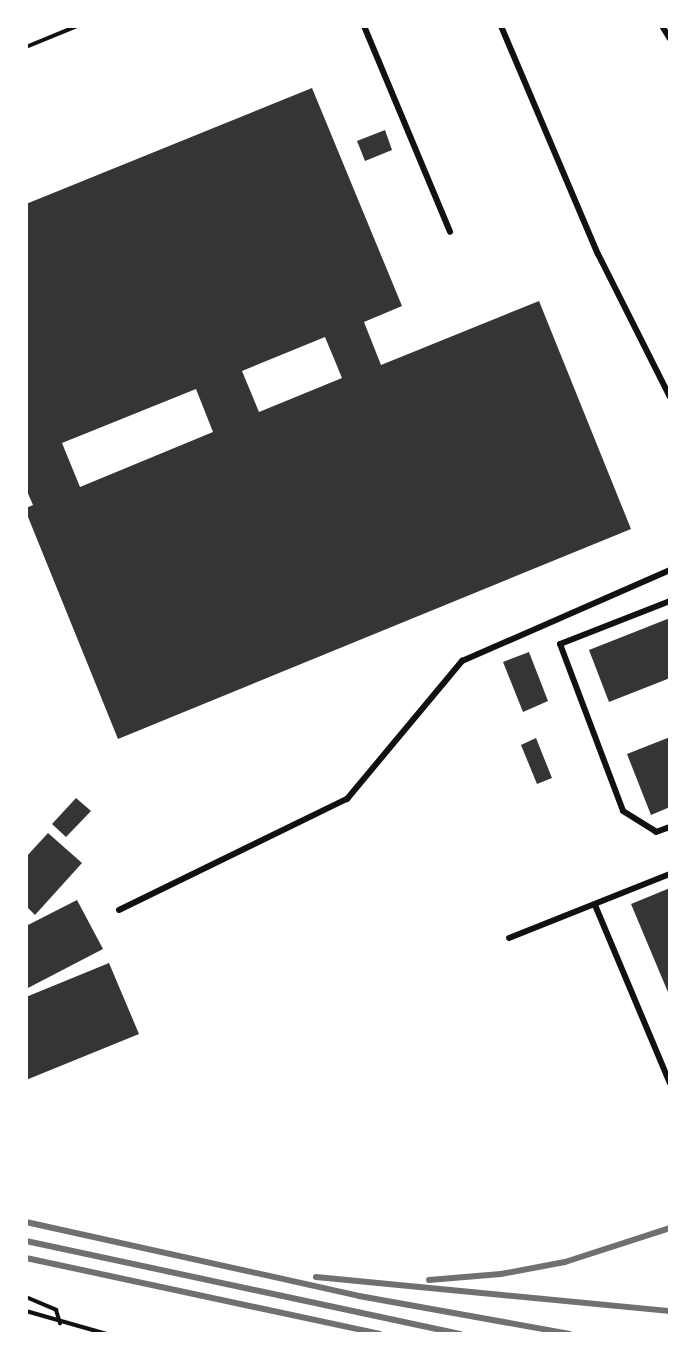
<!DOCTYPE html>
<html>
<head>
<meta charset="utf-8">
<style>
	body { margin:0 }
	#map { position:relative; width:696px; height:1360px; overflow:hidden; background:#fff; font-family:"Fira Sans Condensed",sans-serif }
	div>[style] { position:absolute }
	.building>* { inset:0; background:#353535 }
	.path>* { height:4px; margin:-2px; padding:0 2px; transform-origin:2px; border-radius:2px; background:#111 }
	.service>* { height:6px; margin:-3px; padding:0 3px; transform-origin:3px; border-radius:3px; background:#111 }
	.rail>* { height:6px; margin:-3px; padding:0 3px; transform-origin:3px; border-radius:3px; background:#707070 }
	span { translate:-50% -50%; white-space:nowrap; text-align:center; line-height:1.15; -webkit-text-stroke:6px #fff; paint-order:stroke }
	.frame { position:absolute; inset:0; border:28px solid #fff; pointer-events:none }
</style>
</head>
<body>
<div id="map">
	<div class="building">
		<i style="clip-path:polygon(evenodd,312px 88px,402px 306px,364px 322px,381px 365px,539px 301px,631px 529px,118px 739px,26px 512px,26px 508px,33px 505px,26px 489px,26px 204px,312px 88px,325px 337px,342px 378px,259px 412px,242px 371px,325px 337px,312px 88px,196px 389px,213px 432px,80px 487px,62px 443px,196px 389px)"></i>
		<i style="clip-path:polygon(385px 130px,392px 150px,365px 161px,357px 141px)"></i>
		<i style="clip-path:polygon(670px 618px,670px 678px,609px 702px,589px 650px)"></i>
		<i style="clip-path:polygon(529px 652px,548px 701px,523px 712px,503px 662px)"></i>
		<i style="clip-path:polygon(670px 737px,670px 807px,651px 815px,627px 754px)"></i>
		<i style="clip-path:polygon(536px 738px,552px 778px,537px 784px,521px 745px)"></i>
		<i style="clip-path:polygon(76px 798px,91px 811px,66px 837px,52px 824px)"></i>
		<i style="clip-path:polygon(48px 833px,82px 863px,35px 915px,26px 906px,26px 857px)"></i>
		<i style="clip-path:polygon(670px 888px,670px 997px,631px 904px)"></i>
		<i style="clip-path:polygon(77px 900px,103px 949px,26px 989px,26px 926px)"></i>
		<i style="clip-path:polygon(109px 963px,139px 1034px,26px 1080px,26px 997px)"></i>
	</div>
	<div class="path">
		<i style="left:26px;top:47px;width:55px;rotate:-22.4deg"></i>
		<i style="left:26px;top:1297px;width:33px;rotate:23deg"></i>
		<i style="left:56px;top:1310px;width:14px;rotate:73deg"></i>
		<i style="left:26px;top:1311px;width:84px;rotate:15.9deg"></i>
	</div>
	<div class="service">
		<i style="left:364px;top:26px;width:223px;rotate:67.3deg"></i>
		<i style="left:501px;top:26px;width:248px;rotate:67deg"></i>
		<i style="left:598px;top:254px;width:160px;rotate:63.3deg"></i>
		<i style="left:662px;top:26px;width:15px;rotate:58deg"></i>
		<i style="left:670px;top:601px;width:118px;rotate:158.6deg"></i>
		<i style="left:560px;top:644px;width:178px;rotate:69.3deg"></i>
		<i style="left:623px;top:811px;width:39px;rotate:32deg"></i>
		<i style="left:656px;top:832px;width:15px;rotate:-20deg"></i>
		<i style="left:595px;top:905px;width:193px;rotate:67.2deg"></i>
		<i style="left:119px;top:910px;width:254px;rotate:-26deg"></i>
		<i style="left:347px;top:799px;width:180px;rotate:-50.2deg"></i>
		<i style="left:462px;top:661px;width:227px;rotate:-23.6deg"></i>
		<i style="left:509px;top:938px;width:173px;rotate:-21.7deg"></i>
	</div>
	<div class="rail">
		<i style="left:26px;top:1222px;width:341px;rotate:12.5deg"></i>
		<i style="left:359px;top:1296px;width:214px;rotate:10.2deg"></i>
		<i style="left:26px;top:1241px;width:445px;rotate:12.1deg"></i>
		<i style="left:26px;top:1258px;width:362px;rotate:12.1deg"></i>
		<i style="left:316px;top:1277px;width:356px;rotate:5.5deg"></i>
		<i style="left:429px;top:1280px;width:72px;rotate:-4.8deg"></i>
		<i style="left:501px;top:1274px;width:65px;rotate:-10.6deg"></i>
		<i style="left:565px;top:1262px;width:110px;rotate:-17.9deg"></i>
	</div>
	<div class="frame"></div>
</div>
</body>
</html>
